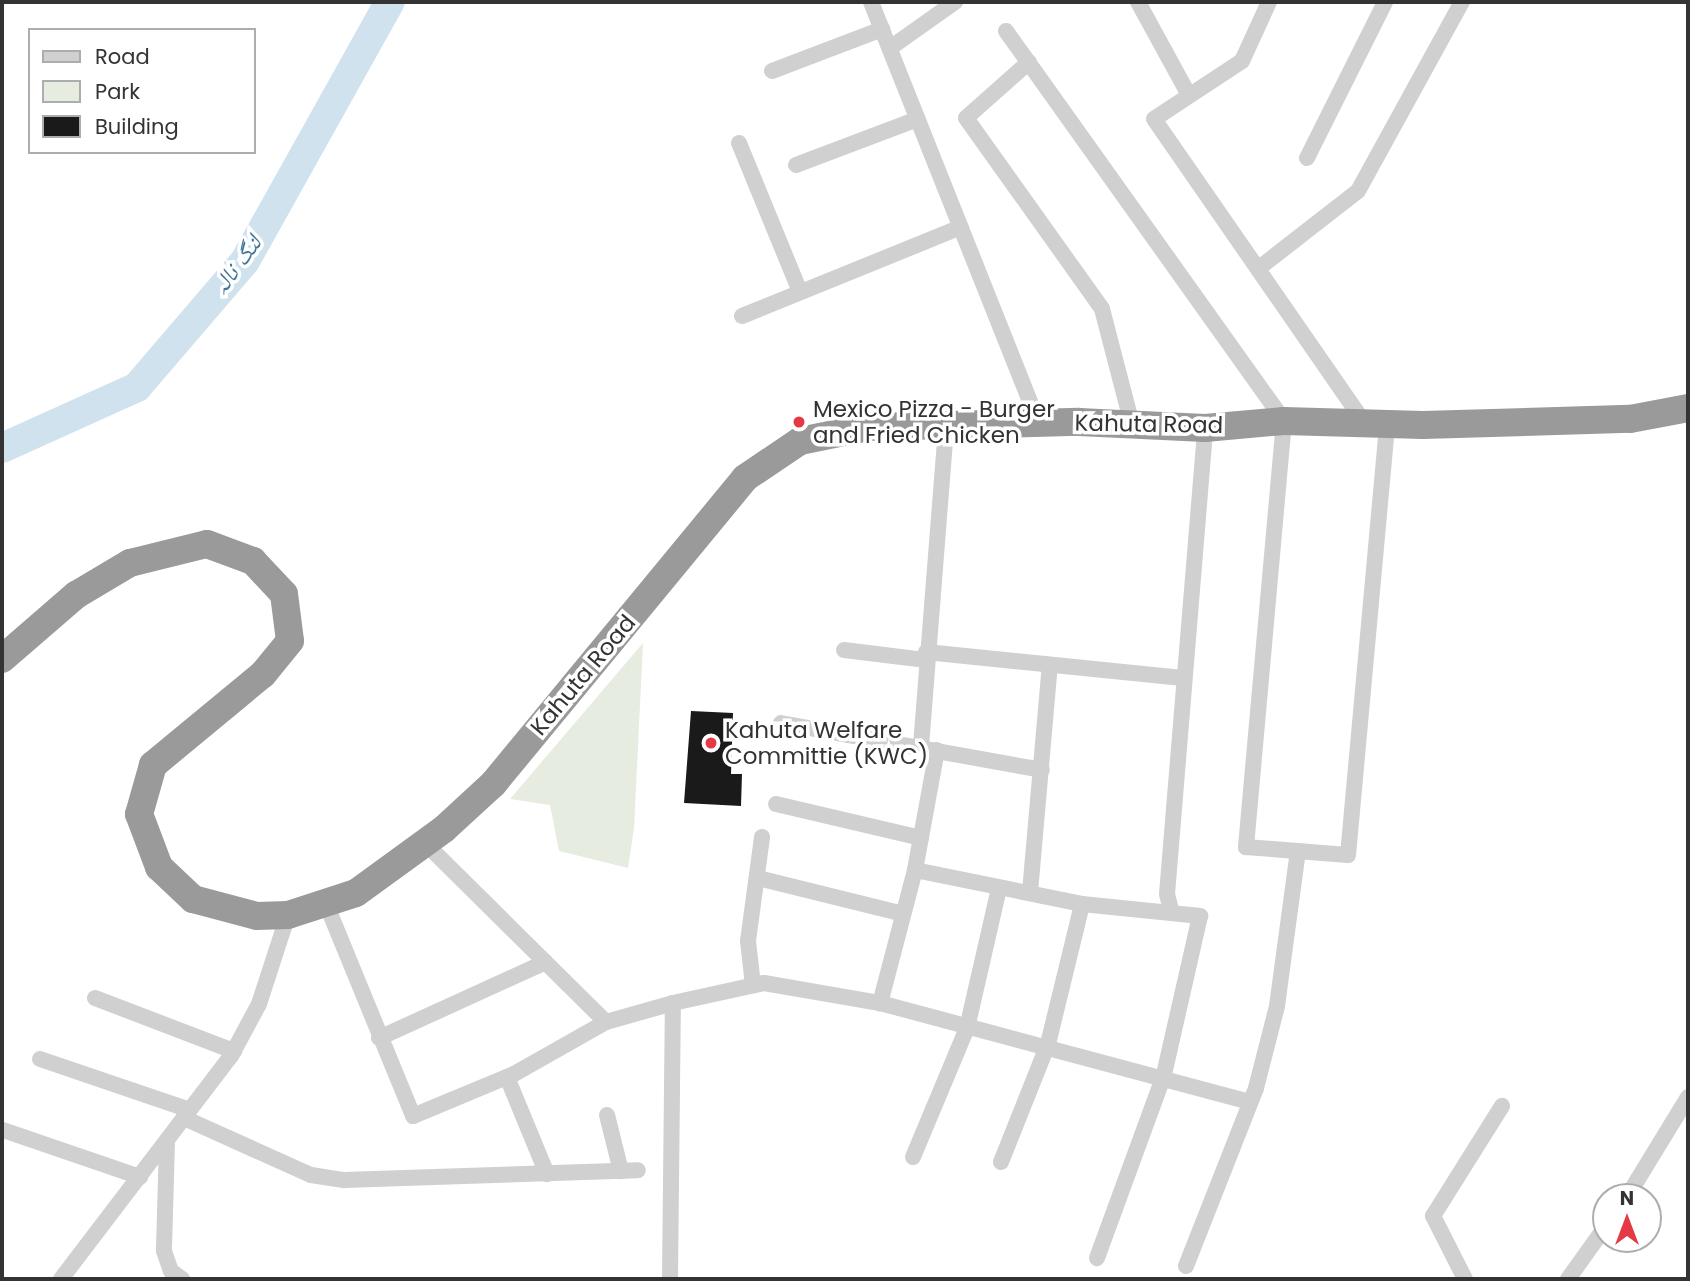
<!DOCTYPE html>
<html>
<head>
<meta charset="utf-8">
<style>
	body { margin:0 }
	#map { position:relative; width:1690px; height:1281px; overflow:hidden; background:#fff; font-family:Poppins,"Noto Naskh Arabic",sans-serif }
	div>[style] { position:absolute }
	.green>* { inset:0; background:#e6ecdf }
	.river>* { height:30px; margin:-15px; padding:0 15px; transform-origin:15px; border-radius:15px; background:#cfe2ee }
	.building>* { inset:0; background:#1a1a1a }
	.street>* { height:16px; margin:-8px; padding:0 8px; transform-origin:8px; border-radius:8px; background:#d0d0d0 }
	.highway>* { height:28px; margin:-14px; padding:0 14px; transform-origin:14px; border-radius:14px; background:#9a9a9a }
	.dots>* { width:19px; height:19px; translate:-50% -50%; box-sizing:border-box; border:4px solid #fff; border-radius:50% }
	span { translate:-50% -50%; white-space:nowrap; text-align:center; line-height:1.15; -webkit-text-stroke:7px #fff; paint-order:stroke }
	.poi-label { font-size:23px; color:#333 }
	.left { translate:0 -50%; text-align:left }
	.street-label { font-size:23px; color:#333 }
	.water-label { font-size:24px; color:#3f7597; font-style:italic }
	.frame { position:absolute; inset:0; border:4px solid #333; pointer-events:none }
	.legend { position:absolute; left:28px; top:28px; width:228px; height:126px; box-sizing:border-box; background:#fff; border:2px solid #adadad; margin:0; padding:9px 12px; list-style:none; font-size:21px; color:#333 }
	.legend li { display:flex; align-items:center; gap:14px; height:35px }
	.legend b { width:35px; border:2px solid #adadad }
	.north { position:absolute; left:1592px; top:1183px; width:70px; height:70px; box-sizing:border-box; background:#fff; border:2px solid #adadad; border-radius:50%; rotate:0deg; font-size:19px; font-weight:700; line-height:28px; text-align:center; color:#333 }
	.north::after { content:''; display:block; margin:auto; width:24px; height:32px; background:#e63946; clip-path:polygon(50% 0,100% 100%,50% 72%,0 100%) }
</style>
</head>
<body>
<div id="map">
	<div class="green">
		<i style="clip-path:polygon(643px 643px,634px 828px,628px 868px,559px 851px,550px 805px,510px 799px)"></i>
	</div>
	<div class="river">
		<i style="left:2px;top:448px;width:148px;rotate:-24.3deg"></i>
		<i style="left:137px;top:387px;width:166px;rotate:-49.4deg"></i>
		<i style="left:245px;top:261px;width:297px;rotate:-60.8deg"></i>
	</div>
	<div class="building">
		<i style="clip-path:polygon(691px 711px,733px 713px,731px 774px,742px 774px,741px 806px,684px 803px)"></i>
	</div>
	<div class="street">
		<i style="left:871px;top:2px;width:456px;rotate:68.3deg"></i>
		<i style="left:1138px;top:2px;width:106px;rotate:61.3deg"></i>
		<i style="left:1269px;top:2px;width:65px;rotate:114.6deg"></i>
		<i style="left:1242px;top:61px;width:105px;rotate:146.6deg"></i>
		<i style="left:1154px;top:119px;width:372px;rotate:55.3deg"></i>
		<i style="left:1006px;top:31px;width:479px;rotate:54.5deg"></i>
		<i style="left:1284px;top:421px;width:428px;rotate:95.1deg"></i>
		<i style="left:1246px;top:847px;width:102px;rotate:4.5deg"></i>
		<i style="left:1348px;top:855px;width:431px;rotate:-84.8deg"></i>
		<i style="left:890px;top:48px;width:80px;rotate:-35.3deg"></i>
		<i style="left:1029px;top:62px;width:84px;rotate:138.4deg"></i>
		<i style="left:966px;top:118px;width:234px;rotate:54.5deg"></i>
		<i style="left:1102px;top:309px;width:119px;rotate:75.4deg"></i>
		<i style="left:772px;top:71px;width:118px;rotate:-20.9deg"></i>
		<i style="left:739px;top:143px;width:161px;rotate:67.7deg"></i>
		<i style="left:1307px;top:158px;width:174px;rotate:-63.4deg"></i>
		<i style="left:796px;top:165px;width:130px;rotate:-20.7deg"></i>
		<i style="left:1259px;top:268px;width:125px;rotate:-37.9deg"></i>
		<i style="left:1358px;top:191px;width:216px;rotate:-61.2deg"></i>
		<i style="left:742px;top:316px;width:236px;rotate:-22.1deg"></i>
		<i style="left:844px;top:650px;width:83px;rotate:7deg"></i>
		<i style="left:926px;top:652px;width:258px;rotate:5.8deg"></i>
		<i style="left:781px;top:723px;width:265px;rotate:10.2deg"></i>
		<i style="left:921px;top:746px;width:319px;rotate:-85.5deg"></i>
		<i style="left:937px;top:750px;width:122px;rotate:100.4deg"></i>
		<i style="left:915px;top:870px;width:138px;rotate:104.7deg"></i>
		<i style="left:880px;top:1003px;width:380px;rotate:15deg"></i>
		<i style="left:776px;top:804px;width:149px;rotate:13.2deg"></i>
		<i style="left:426px;top:844px;width:253px;rotate:44.7deg"></i>
		<i style="left:915px;top:870px;width:170px;rotate:11.5deg"></i>
		<i style="left:1082px;top:904px;width:119px;rotate:5.8deg"></i>
		<i style="left:1200px;top:916px;width:163px;rotate:102.8deg"></i>
		<i style="left:1164px;top:1075px;width:195px;rotate:110.1deg"></i>
		<i style="left:758px;top:878px;width:149px;rotate:13.9deg"></i>
		<i style="left:1030px;top:892px;width:228px;rotate:-85deg"></i>
		<i style="left:327px;top:906px;width:227px;rotate:67.7deg"></i>
		<i style="left:413px;top:1116px;width:109px;rotate:-22.6deg"></i>
		<i style="left:514px;top:1074px;width:106px;rotate:-29.5deg"></i>
		<i style="left:606px;top:1022px;width:70px;rotate:-15.8deg"></i>
		<i style="left:673px;top:1003px;width:93px;rotate:-12.4deg"></i>
		<i style="left:764px;top:983px;width:118px;rotate:9.8deg"></i>
		<i style="left:1171px;top:910px;width:16px;rotate:-104deg"></i>
		<i style="left:1167px;top:894px;width:468px;rotate:-85.3deg"></i>
		<i style="left:753px;top:985px;width:44px;rotate:-96.5deg"></i>
		<i style="left:748px;top:941px;width:105px;rotate:-82.3deg"></i>
		<i style="left:95px;top:998px;width:149px;rotate:20.9deg"></i>
		<i style="left:379px;top:1038px;width:183px;rotate:-24.5deg"></i>
		<i style="left:40px;top:1059px;width:158px;rotate:18.8deg"></i>
		<i style="left:507px;top:1077px;width:105px;rotate:67.6deg"></i>
		<i style="left:607px;top:1115px;width:58px;rotate:76deg"></i>
		<i style="left:184px;top:1118px;width:139px;rotate:24.2deg"></i>
		<i style="left:311px;top:1175px;width:33px;rotate:9deg"></i>
		<i style="left:344px;top:1180px;width:294px;rotate:-1.9deg"></i>
		<i style="left:3px;top:1130px;width:145px;rotate:18.9deg"></i>
		<i style="left:167px;top:1141px;width:110px;rotate:91.6deg"></i>
		<i style="left:164px;top:1251px;width:21px;rotate:71deg"></i>
		<i style="left:171px;top:1271px;width:14px;rotate:36deg"></i>
		<i style="left:913px;top:1157px;width:140px;rotate:-67.3deg"></i>
		<i style="left:967px;top:1028px;width:144px;rotate:-77.1deg"></i>
		<i style="left:1001px;top:1162px;width:127px;rotate:-68.3deg"></i>
		<i style="left:1048px;top:1044px;width:144px;rotate:-76.3deg"></i>
		<i style="left:1627px;top:1197px;width:117px;rotate:-58.6deg"></i>
		<i style="left:1186px;top:1266px;width:191px;rotate:-68.5deg"></i>
		<i style="left:1256px;top:1088px;width:85px;rotate:-75.6deg"></i>
		<i style="left:1277px;top:1006px;width:156px;rotate:-82.3deg"></i>
		<i style="left:61px;top:1279px;width:280px;rotate:-52.7deg"></i>
		<i style="left:231px;top:1056px;width:59px;rotate:-61.7deg"></i>
		<i style="left:259px;top:1004px;width:94px;rotate:-72deg"></i>
		<i style="left:670px;top:1279px;width:276px;rotate:-89.4deg"></i>
		<i style="left:1465px;top:1279px;width:71px;rotate:-116.9deg"></i>
		<i style="left:1433px;top:1216px;width:130px;rotate:-57.9deg"></i>
		<i style="left:1568px;top:1279px;width:65px;rotate:-54.4deg"></i>
	</div>
	<div class="highway">
		<i style="left:2px;top:659px;width:98px;rotate:-40.9deg"></i>
		<i style="left:76px;top:595px;width:63px;rotate:-30.7deg"></i>
		<i style="left:130px;top:563px;width:79px;rotate:-13.9deg"></i>
		<i style="left:207px;top:544px;width:49px;rotate:20.3deg"></i>
		<i style="left:253px;top:561px;width:45px;rotate:46.8deg"></i>
		<i style="left:284px;top:594px;width:47px;rotate:82.7deg"></i>
		<i style="left:290px;top:641px;width:43px;rotate:129.3deg"></i>
		<i style="left:263px;top:674px;width:143px;rotate:140.4deg"></i>
		<i style="left:153px;top:765px;width:51px;rotate:105.9deg"></i>
		<i style="left:139px;top:814px;width:57px;rotate:69.3deg"></i>
		<i style="left:159px;top:867px;width:47px;rotate:43.3deg"></i>
		<i style="left:193px;top:899px;width:66px;rotate:14.9deg"></i>
		<i style="left:257px;top:916px;width:31px;rotate:-2deg"></i>
		<i style="left:288px;top:915px;width:71px;rotate:-17.9deg"></i>
		<i style="left:356px;top:893px;width:109px;rotate:-36deg"></i>
		<i style="left:444px;top:829px;width:67px;rotate:-42.6deg"></i>
		<i style="left:493px;top:784px;width:396px;rotate:-50.5deg"></i>
		<i style="left:745px;top:478px;width:66px;rotate:-33.9deg"></i>
		<i style="left:800px;top:441px;width:70px;rotate:-11.5deg"></i>
		<i style="left:869px;top:427px;width:210px;rotate:-1.4deg"></i>
		<i style="left:1079px;top:422px;width:126px;rotate:2.7deg"></i>
		<i style="left:1205px;top:428px;width:79px;rotate:-5.1deg"></i>
		<i style="left:1284px;top:421px;width:139px;rotate:1.6deg"></i>
		<i style="left:1423px;top:425px;width:207px;rotate:-1.7deg"></i>
		<i style="left:1630px;top:419px;width:59px;rotate:-10.7deg"></i>
	</div>
	<div class="dots">
		<i style="left:799px;top:422px;background:#e63946"></i>
		<i style="left:711px;top:743px;background:#e63946"></i>
	</div>
	<div class="poi-label">
		<span class="left" style="left:813px;top:422px">Mexico Pizza - Burger<br>and Fried Chicken</span>
		<span class="left" style="left:725px;top:743px">Kahuta Welfare<br>Committie (KWC)</span>
	</div>
	<div class="street-label">
		<span style="left:1149px;top:424px;rotate:1deg">Kahuta Road</span>
		<span style="left:583px;top:675px;rotate:-50deg">Kahuta Road</span>
	</div>
	<div class="water-label">
		<span style="left:236px;top:265px;rotate:-54deg">لنگ نالہ</span>
	</div>
	<div class="frame"></div>
	<ul class="legend">
	<li><b style="height:9px;background:#d0d0d0"></b>Road</li>
	<li><b style="height:19px;background:#e6ecdf"></b>Park</li>
	<li><b style="height:19px;background:#1a1a1a"></b>Building</li>
	</ul>
	<div class="north">N</div>
</div>
</body>
</html>
